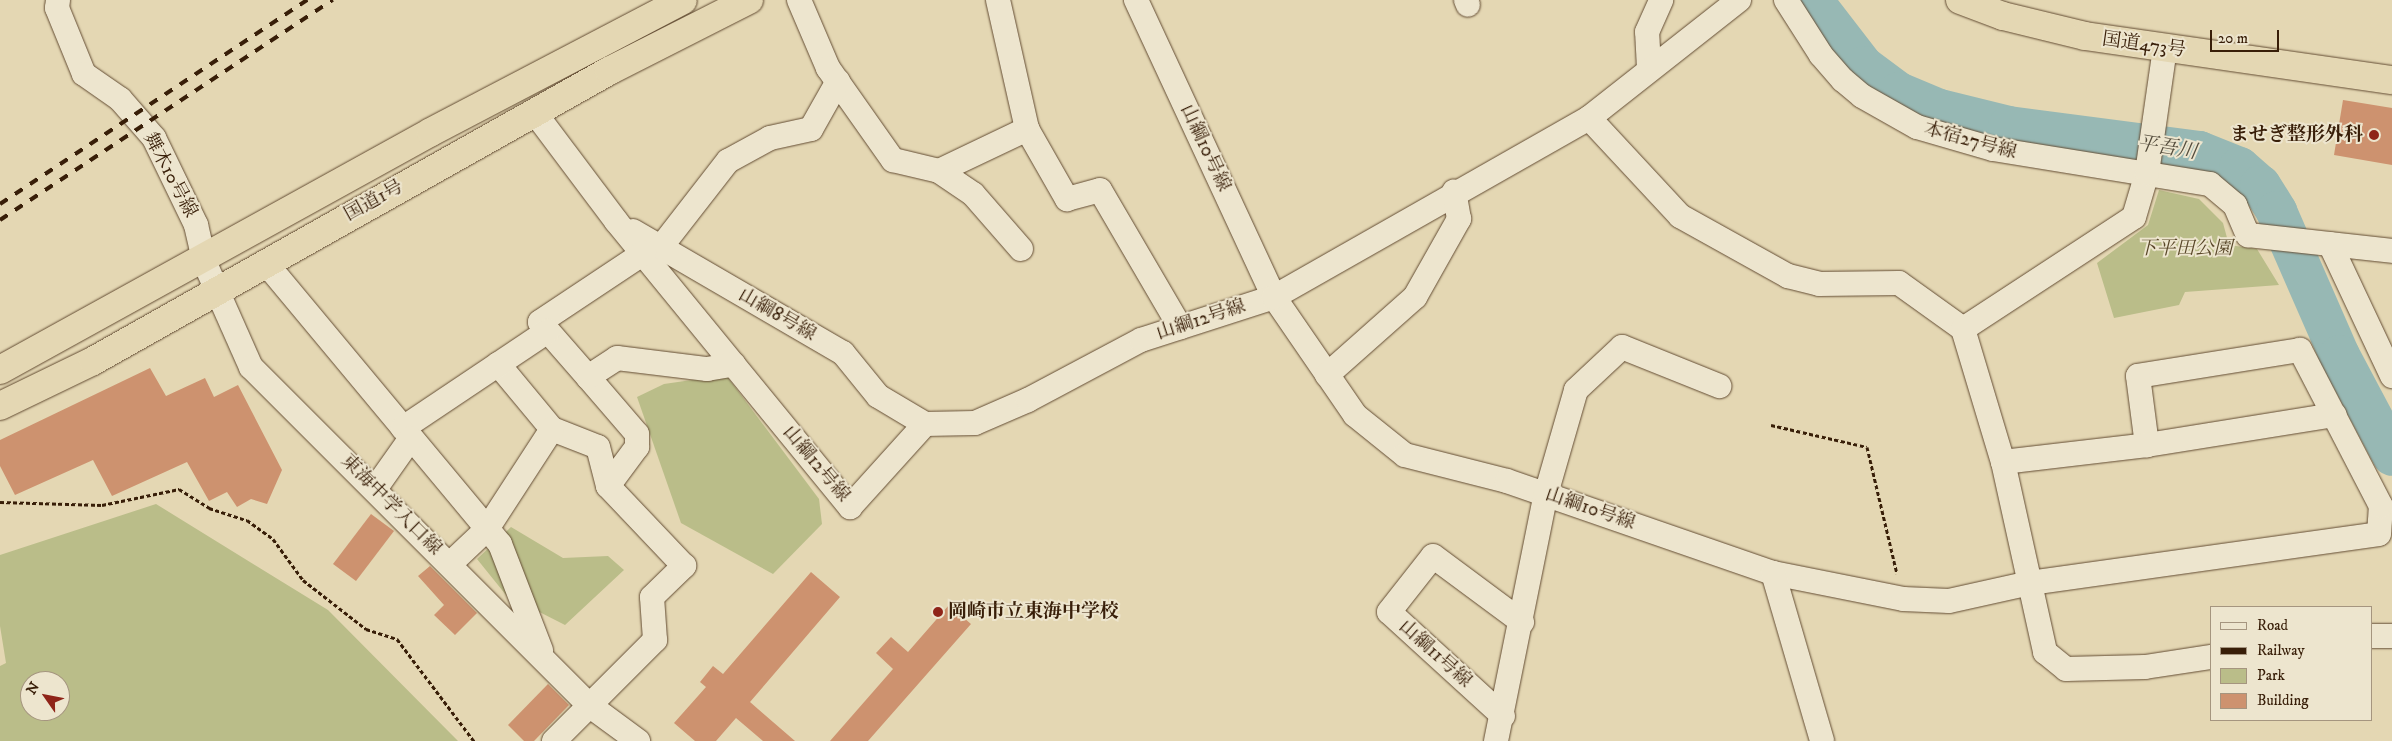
<!DOCTYPE html>
<html>
<head>
<meta charset="utf-8">
<style>
	body { margin:0 }
	#map { position:relative; width:2392px; height:741px; overflow:hidden; background:#e4d7b3; font-family:"IM FELL DW Pica","Noto Serif JP",serif }
	div>[style] { position:absolute }
	.green>* { inset:0; background:#babd89 }
	.river>* { height:41px; margin:-20.5px; padding:0 20.5px; transform-origin:20.5px; border-radius:20.5px; background:#97b8b4 }
	.building>* { inset:0; background:#cd926f }
	.path>* { height:3px; margin-top:-1.5px; transform-origin:0; background:repeating-linear-gradient(90deg,#381e08 0 4px,transparent 0 6.5px) }
	.roads { filter:drop-shadow(0 0 1px #634c33) drop-shadow(0 0 1px #634c33) }
	.minor>* { height:24px; margin:-12px; padding:0 12px; transform-origin:12px; border-radius:12px; background:#ede5ce }
	.highway>* { height:28px; margin:-14px; padding:0 14px; transform-origin:14px; border-radius:14px; background:#e4d7b3 }
	.rail>* { height:4px; margin-top:-2px; transform-origin:0; background:repeating-linear-gradient(90deg,#381e08 0 9px,transparent 0 18px) }
	.dots>* { width:14px; height:14px; translate:-50% -50%; box-sizing:border-box; border:2px solid #ede5ce; border-radius:50% }
	span { translate:-50% -50%; white-space:nowrap; text-align:center; line-height:1.15; -webkit-text-stroke:4px #ede5ce; paint-order:stroke }
	.street-label { font-size:19px; color:#381e08 }
	.poi-label { font-size:19px; color:#381e08; font-weight:700 }
	.right { translate:-100% -50%; text-align:right }
	.left { translate:0 -50%; text-align:left }
	.park-label { font-size:19px; color:#584628; font-style:italic }
	.water-label { font-size:20px; color:#544c3c; font-style:italic }
	.legend { position:absolute; left:2210px; top:606px; width:162px; height:115px; box-sizing:border-box; background:#ede5ce; border:1px solid #a5957f; margin:0; padding:6px 9px; list-style:none; font-size:15px; color:#381e08 }
	.legend li { display:flex; align-items:center; gap:10px; height:25px }
	.legend b { width:25px; border:1px solid #a5957f }
	.north { position:absolute; left:20px; top:671px; width:50px; height:50px; box-sizing:border-box; background:#ede5ce; border:1px solid #a5957f; border-radius:50%; rotate:303deg; font-size:14px; font-weight:700; line-height:20px; text-align:center; color:#381e08 }
	.north::after { content:''; display:block; margin:auto; width:18px; height:22px; background:#8f2418; clip-path:polygon(50% 0,100% 100%,50% 72%,0 100%) }
	.scale { position:absolute; left:2210px; top:30px; width:69px; height:22px; box-sizing:border-box; border:2px solid #381e08; border-top:0; padding-left:6px; font-size:15px; line-height:18px; white-space:nowrap; color:#381e08; -webkit-text-stroke:4px #ede5ce; paint-order:stroke }
</style>
</head>
<body>
<div id="map">
	<div class="green">
		<i style="clip-path:polygon(2159px 190px,2199px 199px,2223px 223px,2229px 245px,2257px 249px,2279px 285px,2185px 292px,2179px 305px,2114px 318px,2097px 263px,2148px 225px)"></i>
		<i style="clip-path:polygon(726px 375px,819px 499px,822px 524px,773px 574px,681px 523px,637px 397px,664px 384px)"></i>
		<i style="clip-path:polygon(evenodd,156px 504px,328px 610px,458px 741px,0 741px,0 666px,6px 663px,0 626px,0 555px,156px 504px,30px 681px,60px 681px,60px 711px,30px 711px,30px 681px)"></i>
		<i style="clip-path:polygon(511px 527px,563px 558px,608px 556px,624px 570px,565px 625px,506px 595px,477px 559px)"></i>
	</div>
	<div class="river">
		<i style="left:1812px;top:0;width:83px;rotate:52.3deg"></i>
		<i style="left:1863px;top:66px;width:44px;rotate:36.6deg"></i>
		<i style="left:1898px;top:92px;width:44px;rotate:22.5deg"></i>
		<i style="left:1939px;top:109px;width:71px;rotate:13.8deg"></i>
		<i style="left:2008px;top:126px;width:193px;rotate:7.5deg"></i>
		<i style="left:2199px;top:151px;width:43px;rotate:21.8deg"></i>
		<i style="left:2239px;top:167px;width:28px;rotate:41deg"></i>
		<i style="left:2260px;top:185px;width:31px;rotate:58deg"></i>
		<i style="left:2276px;top:211px;width:157px;rotate:66.4deg"></i>
		<i style="left:2339px;top:355px;width:113px;rotate:62.1deg"></i>
	</div>
	<div class="building">
		<i style="clip-path:polygon(2343px 100px,2392px 108px,2392px 165px,2334px 155px)"></i>
		<i style="clip-path:polygon(150px 368px,166px 396px,205px 378px,214px 397px,238px 385px,282px 470px,267px 504px,251px 499px,237px 507px,227px 492px,209px 501px,187px 462px,112px 496px,93px 460px,15px 495px,0 466px,0 440px)"></i>
		<i style="clip-path:polygon(371px 514px,394px 531px,356px 581px,333px 564px)"></i>
		<i style="clip-path:polygon(430px 566px,477px 613px,455px 635px,434px 615px,444px 605px,418px 576px)"></i>
		<i style="clip-path:polygon(811px 572px,840px 597px,750px 702px,795px 741px,763px 741px,736px 718px,716px 741px,695px 741px,674px 723px,706px 687px,700px 682px,713px 666px,723px 674px)"></i>
		<i style="clip-path:polygon(949px 605px,971px 624px,868px 741px,830px 741px,893px 669px,876px 653px,891px 637px,908px 652px)"></i>
		<i style="clip-path:polygon(548px 684px,569px 705px,534px 741px,524px 741px,508px 725px)"></i>
	</div>
	<div class="path">
		<i style="left:1771px;top:425px;width:98px;rotate:12.9deg"></i>
		<i style="left:1867px;top:447px;width:130px;rotate:76.7deg"></i>
		<i style="left:0;top:502px;width:102px;rotate:1.7deg"></i>
		<i style="left:102px;top:505px;width:79px;rotate:-11.7deg"></i>
		<i style="left:179px;top:489px;width:36px;rotate:32deg"></i>
		<i style="left:209px;top:508px;width:40px;rotate:18deg"></i>
		<i style="left:247px;top:520px;width:32px;rotate:36deg"></i>
		<i style="left:273px;top:539px;width:51px;rotate:53.8deg"></i>
		<i style="left:303px;top:580px;width:80px;rotate:37.9deg"></i>
		<i style="left:366px;top:629px;width:33px;rotate:18deg"></i>
		<i style="left:397px;top:639px;width:128px;rotate:53deg"></i>
	</div>
	<div class="roads">
		<div class="minor">
			<i style="left:58px;top:0;width:8px;rotate:97deg"></i>
			<i style="left:57px;top:8px;width:71px;rotate:67.8deg"></i>
			<i style="left:84px;top:74px;width:44px;rotate:34.8deg"></i>
			<i style="left:120px;top:99px;width:52px;rotate:48.9deg"></i>
			<i style="left:154px;top:138px;width:97px;rotate:64.2deg"></i>
			<i style="left:196px;top:225px;width:37px;rotate:77deg"></i>
			<i style="left:204px;top:261px;width:116px;rotate:66.1deg"></i>
			<i style="left:251px;top:367px;width:478px;rotate:45deg"></i>
			<i style="left:589px;top:705px;width:61px;rotate:36.3deg"></i>
			<i style="left:799px;top:0;width:74px;rotate:66.9deg"></i>
			<i style="left:828px;top:68px;width:113px;rotate:54.8deg"></i>
			<i style="left:893px;top:160px;width:47px;rotate:13.4deg"></i>
			<i style="left:939px;top:171px;width:98px;rotate:-25.5deg"></i>
			<i style="left:998px;top:0;width:132px;rotate:77.3deg"></i>
			<i style="left:1027px;top:129px;width:81px;rotate:60.3deg"></i>
			<i style="left:1067px;top:199px;width:34px;rotate:-15deg"></i>
			<i style="left:1100px;top:190px;width:159px;rotate:59.7deg"></i>
			<i style="left:1136px;top:0;width:327px;rotate:65.1deg"></i>
			<i style="left:1274px;top:297px;width:143px;rotate:55.5deg"></i>
			<i style="left:1355px;top:415px;width:64px;rotate:38.7deg"></i>
			<i style="left:1405px;top:455px;width:105px;rotate:14.3deg"></i>
			<i style="left:1507px;top:481px;width:281px;rotate:19.1deg"></i>
			<i style="left:1773px;top:573px;width:133px;rotate:11.3deg"></i>
			<i style="left:1903px;top:599px;width:46px;rotate:2.5deg"></i>
			<i style="left:1949px;top:601px;width:83px;rotate:-12.5deg"></i>
			<i style="left:2030px;top:583px;width:352px;rotate:-8deg"></i>
			<i style="left:2379px;top:534px;width:28px;rotate:-86deg"></i>
			<i style="left:2381px;top:506px;width:176px;rotate:-117.4deg"></i>
			<i style="left:2300px;top:350px;width:164px;rotate:170.9deg"></i>
			<i style="left:2138px;top:376px;width:70px;rotate:82.6deg"></i>
			<i style="left:1466px;top:0;width:5px;rotate:68deg"></i>
			<i style="left:1786px;top:0;width:65px;rotate:57.5deg"></i>
			<i style="left:1821px;top:55px;width:33px;rotate:49deg"></i>
			<i style="left:1843px;top:80px;width:25px;rotate:40deg"></i>
			<i style="left:1862px;top:96px;width:63px;rotate:29.4deg"></i>
			<i style="left:1917px;top:127px;width:79px;rotate:16.1deg"></i>
			<i style="left:1993px;top:149px;width:220px;rotate:9.2deg"></i>
			<i style="left:2210px;top:184px;width:33px;rotate:40deg"></i>
			<i style="left:2235px;top:205px;width:33px;rotate:67deg"></i>
			<i style="left:2248px;top:235px;width:145px;rotate:6.3deg"></i>
			<i style="left:1649px;top:68px;width:36px;rotate:-93deg"></i>
			<i style="left:1647px;top:32px;width:35px;rotate:-66deg"></i>
			<i style="left:535px;top:113px;width:135px;rotate:53.1deg"></i>
			<i style="left:616px;top:221px;width:370px;rotate:50.7deg"></i>
			<i style="left:850px;top:507px;width:112px;rotate:-47.9deg"></i>
			<i style="left:925px;top:424px;width:50px;rotate:-1.1deg"></i>
			<i style="left:975px;top:423px;width:58px;rotate:-23.5deg"></i>
			<i style="left:1028px;top:400px;width:128px;rotate:-28deg"></i>
			<i style="left:1141px;top:340px;width:140px;rotate:-17.9deg"></i>
			<i style="left:1274px;top:297px;width:362px;rotate:-29.6deg"></i>
			<i style="left:1589px;top:118px;width:191px;rotate:-38.2deg"></i>
			<i style="left:1589px;top:118px;width:134px;rotate:47.1deg"></i>
			<i style="left:1680px;top:216px;width:124px;rotate:29.1deg"></i>
			<i style="left:1788px;top:276px;width:32px;rotate:14deg"></i>
			<i style="left:1819px;top:284px;width:80px;rotate:-0.7deg"></i>
			<i style="left:1899px;top:283px;width:79px;rotate:35.7deg"></i>
			<i style="left:1963px;top:329px;width:139px;rotate:73.3deg"></i>
			<i style="left:2003px;top:462px;width:195px;rotate:77.5deg"></i>
			<i style="left:2045px;top:652px;width:27px;rotate:39deg"></i>
			<i style="left:2066px;top:669px;width:79px;rotate:-1.5deg"></i>
			<i style="left:2145px;top:667px;width:67px;rotate:-8.6deg"></i>
			<i style="left:939px;top:171px;width:41px;rotate:34.1deg"></i>
			<i style="left:973px;top:194px;width:73px;rotate:48.9deg"></i>
			<i style="left:633px;top:231px;width:243px;rotate:30.2deg"></i>
			<i style="left:843px;top:353px;width:55px;rotate:50.9deg"></i>
			<i style="left:878px;top:396px;width:55px;rotate:30.8deg"></i>
			<i style="left:2330px;top:244px;width:146px;rotate:64.8deg"></i>
			<i style="left:661px;top:247px;width:109px;rotate:-52.1deg"></i>
			<i style="left:728px;top:161px;width:48px;rotate:-28.7deg"></i>
			<i style="left:770px;top:138px;width:42px;rotate:-12.4deg"></i>
			<i style="left:811px;top:129px;width:55px;rotate:-60.6deg"></i>
			<i style="left:265px;top:262px;width:367px;rotate:50.2deg"></i>
			<i style="left:500px;top:544px;width:114px;rotate:68.9deg"></i>
			<i style="left:1963px;top:329px;width:204px;rotate:-33.2deg"></i>
			<i style="left:2134px;top:217px;width:46px;rotate:-73.5deg"></i>
			<i style="left:2147px;top:173px;width:126px;rotate:-81.8deg"></i>
			<i style="left:498px;top:364px;width:85px;rotate:50.3deg"></i>
			<i style="left:552px;top:429px;width:49px;rotate:21.4deg"></i>
			<i style="left:598px;top:447px;width:40px;rotate:75.6deg"></i>
			<i style="left:1327px;top:375px;width:118px;rotate:-41.6deg"></i>
			<i style="left:1415px;top:297px;width:90px;rotate:-60.6deg"></i>
			<i style="left:1459px;top:219px;width:28px;rotate:-100deg"></i>
			<i style="left:588px;top:377px;width:73px;rotate:-131.1deg"></i>
			<i style="left:540px;top:322px;width:125px;rotate:-33.6deg"></i>
			<i style="left:403px;top:428px;width:174px;rotate:-33.8deg"></i>
			<i style="left:2003px;top:462px;width:145px;rotate:-6.7deg"></i>
			<i style="left:2147px;top:445px;width:190px;rotate:-9.1deg"></i>
			<i style="left:375px;top:489px;width:62px;rotate:-54.8deg"></i>
			<i style="left:451px;top:563px;width:50px;rotate:-43.4deg"></i>
			<i style="left:487px;top:529px;width:119px;rotate:-57deg"></i>
			<i style="left:1773px;top:573px;width:175px;rotate:73.7deg"></i>
			<i style="left:2371px;top:636px;width:21px"></i>
			<i style="left:1503px;top:716px;width:154px;rotate:-137.6deg"></i>
			<i style="left:1389px;top:612px;width:71px;rotate:-51.8deg"></i>
			<i style="left:1433px;top:556px;width:111px;rotate:36.6deg"></i>
			<i style="left:554px;top:741px;width:143px;rotate:-45deg"></i>
			<i style="left:655px;top:640px;width:43px;rotate:-94deg"></i>
			<i style="left:652px;top:597px;width:45px;rotate:-44.1deg"></i>
			<i style="left:684px;top:566px;width:110px;rotate:-133.5deg"></i>
			<i style="left:608px;top:486px;width:49px;rotate:-53.4deg"></i>
			<i style="left:637px;top:447px;width:13px;rotate:-90deg"></i>
			<i style="left:637px;top:434px;width:75px;rotate:-130.7deg"></i>
			<i style="left:588px;top:377px;width:35px;rotate:-33deg"></i>
			<i style="left:617px;top:358px;width:91px;rotate:7deg"></i>
			<i style="left:707px;top:369px;width:27px;rotate:-10deg"></i>
			<i style="left:1496px;top:741px;width:252px;rotate:-78.6deg"></i>
			<i style="left:1546px;top:494px;width:108px;rotate:-73.9deg"></i>
			<i style="left:1576px;top:390px;width:63px;rotate:-43.1deg"></i>
			<i style="left:1622px;top:347px;width:105px;rotate:21.9deg"></i>
		</div>
		<div class="highway">
			<i style="left:1960px;top:0;width:46px;rotate:20.4deg"></i>
			<i style="left:2003px;top:16px;width:84px;rotate:13.7deg"></i>
			<i style="left:2085px;top:36px;width:310px;rotate:8.2deg"></i>
			<i style="left:0;top:370px;width:492px;rotate:-28.9deg"></i>
			<i style="left:431px;top:132px;width:284px;rotate:-27.6deg"></i>
			<i style="left:0;top:406px;width:103px;rotate:-25.8deg"></i>
			<i style="left:93px;top:361px;width:592px;rotate:-29.34deg"></i>
			<i style="left:609px;top:71px;width:157px;rotate:-26.9deg"></i>
		</div>
	</div>
	<div class="rail">
		<i style="left:0;top:204px;width:369px;rotate:-33.6deg"></i>
		<i style="left:0;top:220px;width:399px;rotate:-33.5deg"></i>
	</div>
	<div class="dots">
		<i style="left:2374px;top:135px;background:#8f2418"></i>
		<i style="left:938px;top:612px;background:#8f2418"></i>
	</div>
	<div class="street-label">
		<span style="left:2144px;top:45px;rotate:8deg">国道473号</span>
		<span style="left:1970px;top:141px;rotate:15deg">本宿27号線</span>
		<span style="left:1205px;top:148px;rotate:65deg">山綱10号線</span>
		<span style="left:170px;top:175px;rotate:62deg">舞木10号線</span>
		<span style="left:374px;top:201px;rotate:-29deg">国道1号</span>
		<span style="left:777px;top:315px;rotate:30deg">山綱8号線</span>
		<span style="left:1201px;top:320px;rotate:-18deg">山綱12号線</span>
		<span style="left:816px;top:464px;rotate:50deg">山綱12号線</span>
		<span style="left:391px;top:505px;rotate:45deg">東海中学入口線</span>
		<span style="left:1590px;top:509px;rotate:19deg">山綱10号線</span>
		<span style="left:1435px;top:654px;rotate:42deg">山綱11号線</span>
	</div>
	<div class="poi-label">
		<span class="right" style="left:2363px;top:135px">ませぎ整形外科</span>
		<span class="left" style="left:948px;top:612px">岡崎市立東海中学校</span>
	</div>
	<div class="park-label">
		<span style="left:2185px;top:249px">下平田公園</span>
	</div>
	<div class="water-label">
		<span style="left:2167px;top:148px;rotate:9deg">平吾川</span>
	</div>
	<ul class="legend">
	<li><b style="height:6px;background:#ede5ce"></b>Road</li>
	<li><b style="height:6px;background:#381e08"></b>Railway</li>
	<li><b style="height:14px;background:#babd89"></b>Park</li>
	<li><b style="height:14px;background:#cd926f"></b>Building</li>
	</ul>
	<div class="north">N</div>
	<div class="scale">20 m</div>
</div>
</body>
</html>
